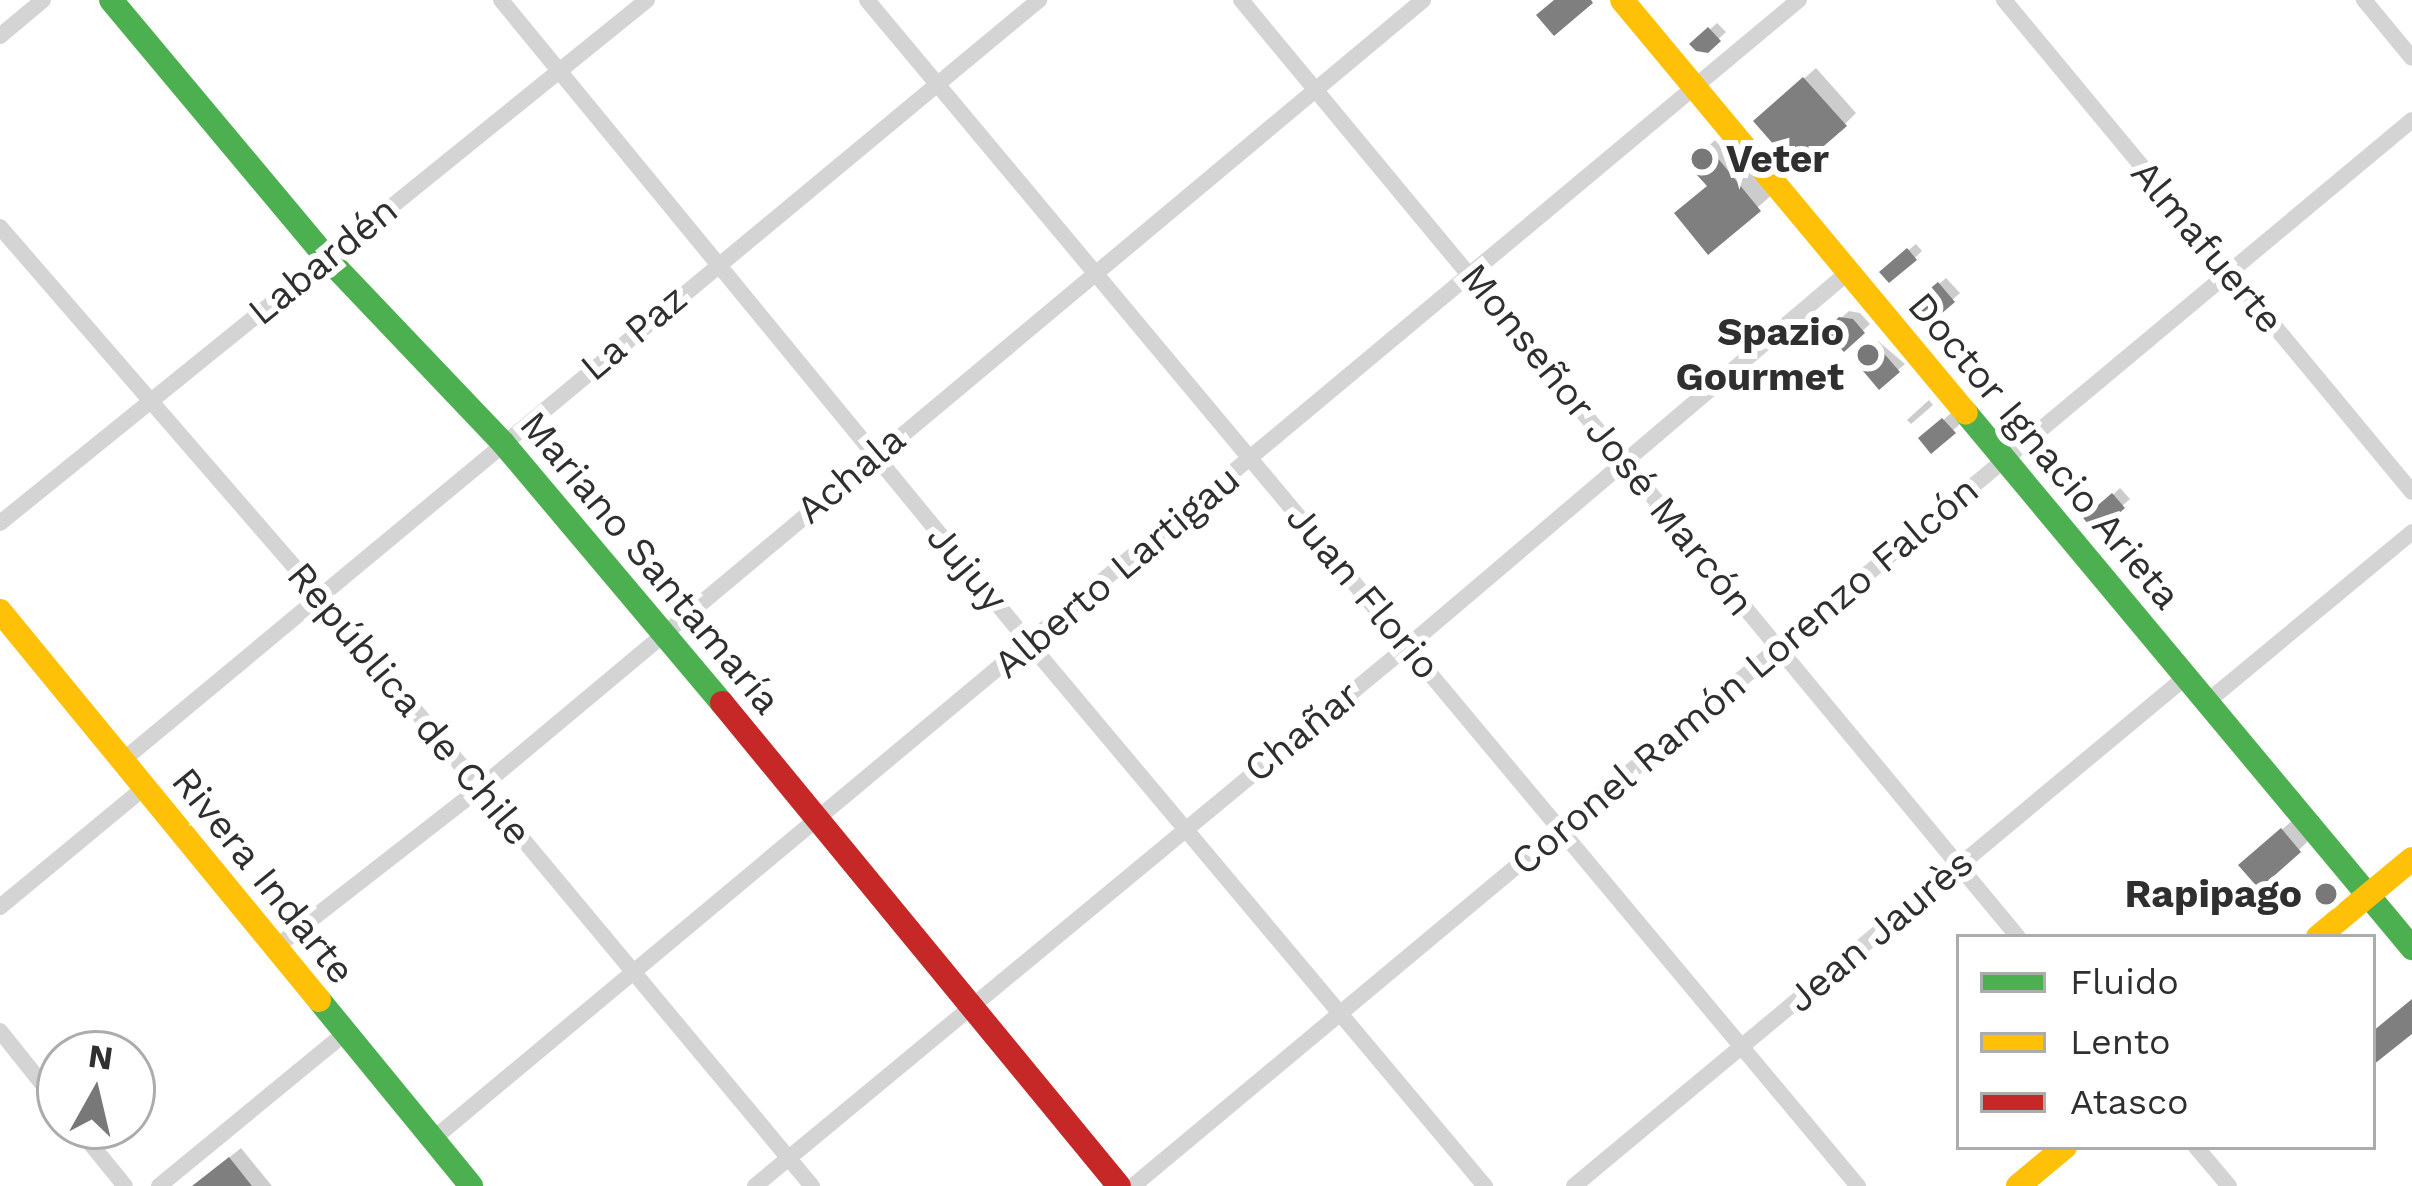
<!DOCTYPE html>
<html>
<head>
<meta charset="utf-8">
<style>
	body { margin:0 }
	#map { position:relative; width:2412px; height:1186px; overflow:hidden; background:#fff; font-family:"Work Sans",sans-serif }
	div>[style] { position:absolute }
	.shadow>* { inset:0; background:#0003 }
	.building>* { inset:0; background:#7f7f7f }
	.street>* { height:16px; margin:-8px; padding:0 8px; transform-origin:8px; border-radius:8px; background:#d4d4d4 }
	.fast>* { height:24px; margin:-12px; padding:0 12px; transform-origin:12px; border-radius:12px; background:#4caf50 }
	.slow>* { height:24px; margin:-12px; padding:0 12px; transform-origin:12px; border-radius:12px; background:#ffc107 }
	.jam>* { height:24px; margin:-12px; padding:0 12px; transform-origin:12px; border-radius:12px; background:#c62828 }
	.dots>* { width:33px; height:33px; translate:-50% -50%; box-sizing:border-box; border:6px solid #fff; border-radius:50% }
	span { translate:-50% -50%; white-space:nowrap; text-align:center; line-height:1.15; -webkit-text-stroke:12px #fff; paint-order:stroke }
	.poi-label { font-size:39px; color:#2f2f2f; font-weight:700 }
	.left { translate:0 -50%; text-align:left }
	.right { translate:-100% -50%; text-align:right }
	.street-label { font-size:39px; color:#2f2f2f }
	.legend { position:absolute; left:1956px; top:934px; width:420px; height:216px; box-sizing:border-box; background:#fff; border:3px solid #acacac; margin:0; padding:15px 21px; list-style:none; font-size:36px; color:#2f2f2f }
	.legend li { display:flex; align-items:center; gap:24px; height:60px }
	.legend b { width:60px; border:3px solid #acacac }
	.north { position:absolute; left:36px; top:1030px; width:120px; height:120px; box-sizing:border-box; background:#fff; border:3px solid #acacac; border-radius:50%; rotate:8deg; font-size:33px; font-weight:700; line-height:48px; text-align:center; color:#2f2f2f }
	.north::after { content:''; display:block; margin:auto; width:42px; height:54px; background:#787878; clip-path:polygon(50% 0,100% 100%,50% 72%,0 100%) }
</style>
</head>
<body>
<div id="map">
	<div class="shadow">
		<i style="clip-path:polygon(1717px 23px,1726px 32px,1708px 49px,1695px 43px)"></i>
		<i style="clip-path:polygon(1816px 68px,1856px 113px,1845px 124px,1768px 111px)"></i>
		<i style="clip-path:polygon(1715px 140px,1735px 164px,1744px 157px,1774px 193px,1709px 250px,1709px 185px,1690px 163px)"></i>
		<i style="clip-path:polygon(1916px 244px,1922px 251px,1915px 258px,1890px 265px)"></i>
		<i style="clip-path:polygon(1946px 278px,1960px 293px,1927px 322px,1920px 300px)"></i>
		<i style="clip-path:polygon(1849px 311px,1860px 313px,1870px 324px,1844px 348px,1828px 330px)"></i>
		<i style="clip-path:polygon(1878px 341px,1905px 364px,1898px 370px,1857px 359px)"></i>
		<i style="clip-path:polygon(1929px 400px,1933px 405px,1911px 424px,1907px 420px)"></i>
		<i style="clip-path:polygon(1951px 413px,1960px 424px,1932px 450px,1922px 439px)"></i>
		<i style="clip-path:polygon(2120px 488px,2130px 499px,2096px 529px,2087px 519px)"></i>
		<i style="clip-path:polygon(2293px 820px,2310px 839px,2299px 850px,2254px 854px)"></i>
		<i style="clip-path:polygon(241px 1148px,272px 1186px,194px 1186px)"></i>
	</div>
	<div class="building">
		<i style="clip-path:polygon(1554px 0,1591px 0,1593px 3px,1554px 36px,1536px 15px)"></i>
		<i style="clip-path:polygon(1708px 27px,1721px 41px,1708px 53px,1696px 51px,1689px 44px)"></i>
		<i style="clip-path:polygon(1803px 77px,1847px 126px,1796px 170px,1753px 121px)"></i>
		<i style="clip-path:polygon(1707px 145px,1761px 211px,1708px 255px,1674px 213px,1707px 186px,1686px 163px)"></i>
		<i style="clip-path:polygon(1907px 248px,1917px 260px,1889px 283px,1879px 272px)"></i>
		<i style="clip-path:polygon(1938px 282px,1955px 302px,1927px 326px,1909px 306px)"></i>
		<i style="clip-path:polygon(1839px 317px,1853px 319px,1865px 333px,1844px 352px,1824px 330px)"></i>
		<i style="clip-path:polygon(1874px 342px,1900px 372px,1879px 390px,1853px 359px)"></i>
		<i style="clip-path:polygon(1942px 418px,1956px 433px,1931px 454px,1918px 438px)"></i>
		<i style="clip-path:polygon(2112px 493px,2125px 508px,2096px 533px,2083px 518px)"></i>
		<i style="clip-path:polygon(2281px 828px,2301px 852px,2259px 889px,2238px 865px)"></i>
		<i style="clip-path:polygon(2412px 999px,2412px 1034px,2373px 1065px,2373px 1031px)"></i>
		<i style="clip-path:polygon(229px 1157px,252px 1186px,192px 1186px)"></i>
	</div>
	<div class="street">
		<i style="left:501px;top:0;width:833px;rotate:50.6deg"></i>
		<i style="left:1030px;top:644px;width:708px;rotate:49.99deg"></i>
		<i style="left:867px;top:0;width:1546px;rotate:50.12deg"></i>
		<i style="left:1241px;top:0;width:1217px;rotate:50.33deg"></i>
		<i style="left:2004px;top:0;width:639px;rotate:50.33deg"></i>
		<i style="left:2364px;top:0;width:75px;rotate:50.4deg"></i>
		<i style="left:0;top:36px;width:56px;rotate:-39.9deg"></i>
		<i style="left:0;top:227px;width:487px;rotate:49.1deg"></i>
		<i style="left:319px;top:595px;width:770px;rotate:50.17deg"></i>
		<i style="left:0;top:523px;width:832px;rotate:-38.95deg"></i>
		<i style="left:2208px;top:701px;width:265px;rotate:-39.6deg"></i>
		<i style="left:122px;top:761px;width:1192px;rotate:-39.69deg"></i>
		<i style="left:0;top:907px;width:188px;rotate:-39.6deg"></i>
		<i style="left:276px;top:947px;width:259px;rotate:-37.9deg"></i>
		<i style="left:480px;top:788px;width:1229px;rotate:-39.88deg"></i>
		<i style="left:0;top:1031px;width:96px;rotate:51.3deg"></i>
		<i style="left:76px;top:1126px;width:77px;rotate:50.8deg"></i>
		<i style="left:432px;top:1140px;width:1780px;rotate:-39.83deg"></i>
		<i style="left:2196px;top:1147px;width:51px;rotate:49.8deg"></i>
		<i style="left:159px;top:1186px;width:241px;rotate:-39.4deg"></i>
		<i style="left:755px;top:1186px;width:849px;rotate:-39.6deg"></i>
		<i style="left:1409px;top:645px;width:573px;rotate:-40.33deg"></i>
		<i style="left:1133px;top:1186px;width:1665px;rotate:-39.81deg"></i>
		<i style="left:1574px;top:1186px;width:797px;rotate:-39.76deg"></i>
	</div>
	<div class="fast">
		<i style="left:111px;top:0;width:335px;rotate:50.1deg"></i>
		<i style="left:326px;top:257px;width:257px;rotate:46.4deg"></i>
		<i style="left:503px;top:443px;width:340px;rotate:49.9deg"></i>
		<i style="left:1966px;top:413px;width:697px;rotate:50.18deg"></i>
		<i style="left:319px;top:1000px;width:240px;rotate:50.7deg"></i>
	</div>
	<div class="slow">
		<i style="left:1622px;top:0;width:537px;rotate:50.21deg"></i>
		<i style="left:0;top:611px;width:503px;rotate:50.65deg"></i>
		<i style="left:2318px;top:937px;width:122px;rotate:-39.7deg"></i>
		<i style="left:2018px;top:1186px;width:61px;rotate:-39.7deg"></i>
	</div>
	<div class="jam">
		<i style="left:722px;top:703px;width:625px;rotate:50.58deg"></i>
	</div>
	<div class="dots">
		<i style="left:1702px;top:159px;background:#787878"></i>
		<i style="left:1868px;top:355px;background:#787878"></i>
		<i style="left:2326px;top:894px;background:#787878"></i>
	</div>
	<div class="poi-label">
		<span class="left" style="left:1726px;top:159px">Veter</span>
		<span class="right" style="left:1844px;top:355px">Spazio<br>Gourmet</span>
		<span class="right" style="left:2302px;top:894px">Rapipago</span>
	</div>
	<div class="street-label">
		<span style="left:2207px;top:247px;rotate:50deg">Almafuerte</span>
		<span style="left:323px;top:261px;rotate:-39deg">Labardén</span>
		<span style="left:634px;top:333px;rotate:-40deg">La Paz</span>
		<span style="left:1607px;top:440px;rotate:51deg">Monseñor José Marcón</span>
		<span style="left:2044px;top:451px;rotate:50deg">Doctor Ignacio Arieta</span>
		<span style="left:851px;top:475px;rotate:-40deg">Achala</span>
		<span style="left:650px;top:563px;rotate:50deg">Mariano Santamaría</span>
		<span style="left:967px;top:568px;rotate:50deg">Jujuy</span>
		<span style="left:1117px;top:572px;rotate:-40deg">Alberto Lartigau</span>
		<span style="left:1363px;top:592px;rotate:50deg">Juan Florio</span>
		<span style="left:1745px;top:676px;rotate:-40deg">Coronel Ramón Lorenzo Falcón</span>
		<span style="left:409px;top:704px;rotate:50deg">República de Chile</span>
		<span style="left:1302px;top:732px;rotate:-39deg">Chañar</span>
		<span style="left:263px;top:876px;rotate:51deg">Rivera Indarte</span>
		<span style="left:1880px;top:931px;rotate:-40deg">Jean Jaurès</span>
	</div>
	<ul class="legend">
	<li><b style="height:15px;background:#4caf50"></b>Fluido</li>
	<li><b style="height:15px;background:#ffc107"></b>Lento</li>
	<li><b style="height:15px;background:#c62828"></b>Atasco</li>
	</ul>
	<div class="north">N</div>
</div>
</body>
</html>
